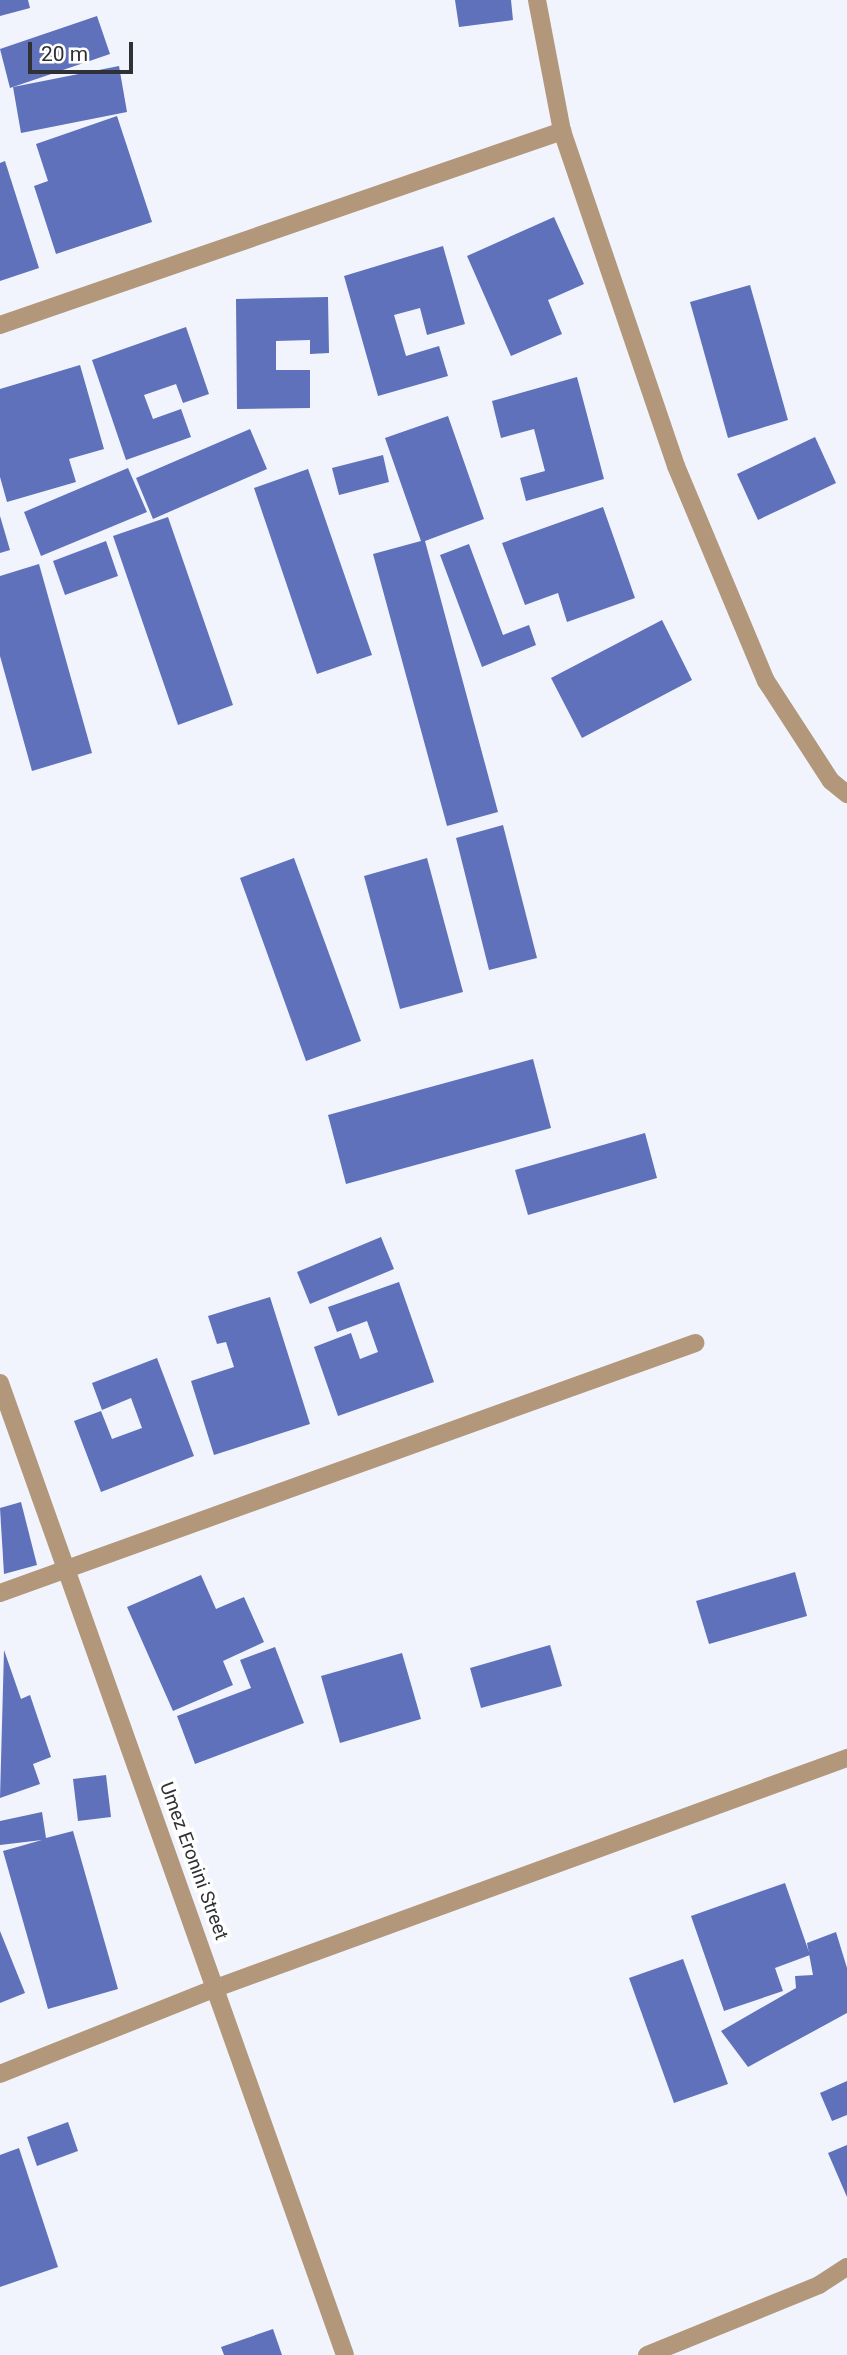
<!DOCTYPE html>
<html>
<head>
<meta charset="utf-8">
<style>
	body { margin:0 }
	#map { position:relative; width:847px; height:2355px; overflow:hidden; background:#f1f4fd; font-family:Roboto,sans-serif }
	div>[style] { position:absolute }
	.building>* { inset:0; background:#5e71ba }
	.minor>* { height:18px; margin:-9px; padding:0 9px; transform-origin:9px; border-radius:9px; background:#b2977a }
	span { translate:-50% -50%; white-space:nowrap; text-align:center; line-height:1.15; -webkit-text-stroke:7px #fff; paint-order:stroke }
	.street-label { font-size:19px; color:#303134 }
	.scale { position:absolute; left:28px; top:42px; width:105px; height:32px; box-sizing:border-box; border:4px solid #303134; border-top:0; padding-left:9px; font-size:21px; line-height:24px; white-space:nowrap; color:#303134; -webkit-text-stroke:5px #fff; paint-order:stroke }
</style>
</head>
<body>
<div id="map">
	<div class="building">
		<i style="clip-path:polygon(0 0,28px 0,30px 8px,0 16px)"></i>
		<i style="clip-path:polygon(455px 0,511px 0,513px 20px,459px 27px)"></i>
		<i style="clip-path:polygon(97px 16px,110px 54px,10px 88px,0 49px)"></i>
		<i style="clip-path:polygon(119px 66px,127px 112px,21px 133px,13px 87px)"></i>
		<i style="clip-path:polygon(117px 116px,152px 222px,56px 254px,34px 186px,48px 181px,36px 144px)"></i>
		<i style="clip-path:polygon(5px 161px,39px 268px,0 281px,0 163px)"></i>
		<i style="clip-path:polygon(554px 217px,584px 284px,548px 300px,562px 334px,511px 356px,467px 256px)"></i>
		<i style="clip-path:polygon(443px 246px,465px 324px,427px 335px,420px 308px,394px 315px,406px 356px,439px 346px,448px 376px,378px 396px,344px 276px)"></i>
		<i style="clip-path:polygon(750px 285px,788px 420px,728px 438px,690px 302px)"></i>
		<i style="clip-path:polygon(328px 297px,329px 353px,310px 354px,310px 340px,276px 341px,276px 370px,310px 370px,310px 408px,237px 409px,236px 299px)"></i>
		<i style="clip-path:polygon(186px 327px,209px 394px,183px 403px,176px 384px,144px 395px,153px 419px,181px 409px,191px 437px,126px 460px,92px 360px)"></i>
		<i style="clip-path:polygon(80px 365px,104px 449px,69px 459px,76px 482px,7px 502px,0 477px,0 389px)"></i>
		<i style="clip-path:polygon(577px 377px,604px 479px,526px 501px,520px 478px,545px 471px,534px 429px,501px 438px,492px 401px)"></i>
		<i style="clip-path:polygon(448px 416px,484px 519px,425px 541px,498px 812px,447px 826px,373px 554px,421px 541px,385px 438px)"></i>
		<i style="clip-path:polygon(250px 429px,267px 469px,153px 519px,136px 478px)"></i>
		<i style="clip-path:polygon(815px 437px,836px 483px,758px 520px,737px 474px)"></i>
		<i style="clip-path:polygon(383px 455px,389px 482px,339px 495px,332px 468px)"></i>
		<i style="clip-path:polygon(128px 468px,147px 512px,41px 556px,24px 512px)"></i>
		<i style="clip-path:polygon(308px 469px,372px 655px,317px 674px,254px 488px)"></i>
		<i style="clip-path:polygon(603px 507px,635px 598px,567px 622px,558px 593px,525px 605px,502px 543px)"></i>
		<i style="clip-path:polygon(0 516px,10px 550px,0 553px)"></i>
		<i style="clip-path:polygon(168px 517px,233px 705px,178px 725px,113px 536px)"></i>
		<i style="clip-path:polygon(106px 541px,118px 576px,65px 595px,53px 561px)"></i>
		<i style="clip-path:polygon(469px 544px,503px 635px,529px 625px,536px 645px,482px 667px,440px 555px)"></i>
		<i style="clip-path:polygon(39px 564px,92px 753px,32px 771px,0 656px,0 576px)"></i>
		<i style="clip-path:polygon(662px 620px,692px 680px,582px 738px,551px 678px)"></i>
		<i style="clip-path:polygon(503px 825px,537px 958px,489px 970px,456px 838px)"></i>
		<i style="clip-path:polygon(294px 858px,361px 1041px,306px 1061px,240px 878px)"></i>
		<i style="clip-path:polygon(427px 858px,463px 992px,400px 1009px,364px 876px)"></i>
		<i style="clip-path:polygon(533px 1059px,551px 1128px,346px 1184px,328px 1115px)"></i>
		<i style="clip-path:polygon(645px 1133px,657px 1178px,528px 1215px,515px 1170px)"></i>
		<i style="clip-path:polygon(381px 1237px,394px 1269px,310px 1304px,297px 1272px)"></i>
		<i style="clip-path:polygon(399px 1282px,434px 1382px,338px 1416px,314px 1347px,351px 1333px,360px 1359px,378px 1352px,367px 1321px,337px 1332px,328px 1307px)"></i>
		<i style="clip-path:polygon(270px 1297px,310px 1424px,214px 1455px,191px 1381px,234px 1367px,226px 1342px,217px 1344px,208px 1316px)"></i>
		<i style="clip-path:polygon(157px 1358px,194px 1456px,101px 1492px,74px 1421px,101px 1411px,112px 1439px,142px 1428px,131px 1398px,102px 1410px,92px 1383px)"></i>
		<i style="clip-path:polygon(21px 1502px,37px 1565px,4px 1574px,0 1508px)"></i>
		<i style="clip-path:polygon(795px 1572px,807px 1616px,709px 1644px,696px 1601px)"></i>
		<i style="clip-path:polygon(201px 1575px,216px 1609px,244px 1597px,264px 1642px,223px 1661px,233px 1685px,173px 1711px,127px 1607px)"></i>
		<i style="clip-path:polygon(550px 1645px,562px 1686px,481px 1708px,470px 1668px)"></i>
		<i style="clip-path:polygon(275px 1647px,304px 1723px,195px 1764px,177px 1716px,251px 1688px,240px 1660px)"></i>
		<i style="clip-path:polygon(4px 1650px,21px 1699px,30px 1695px,51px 1757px,33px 1764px,40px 1784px,0 1798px)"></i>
		<i style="clip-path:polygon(402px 1653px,421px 1719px,340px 1743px,321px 1676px)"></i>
		<i style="clip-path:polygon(106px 1775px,111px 1817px,78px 1821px,73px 1779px)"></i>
		<i style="clip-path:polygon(42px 1812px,46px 1838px,73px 1831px,118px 1989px,48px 2009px,3px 1851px,42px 1840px,0 1845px,0 1821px)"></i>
		<i style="clip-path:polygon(785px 1883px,810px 1955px,775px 1968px,783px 1991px,724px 2011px,691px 1916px)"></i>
		<i style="clip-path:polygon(0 1931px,25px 1993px,0 2003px)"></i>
		<i style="clip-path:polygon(836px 1932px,847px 1968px,847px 2013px,748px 2067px,721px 2031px,796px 1988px,795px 1976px,813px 1975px,807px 1943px)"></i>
		<i style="clip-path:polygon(683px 1959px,728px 2084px,674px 2103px,629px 1978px)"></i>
		<i style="clip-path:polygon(847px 2081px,847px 2115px,832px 2121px,820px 2093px)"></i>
		<i style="clip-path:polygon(68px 2122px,78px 2151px,37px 2166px,27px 2137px)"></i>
		<i style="clip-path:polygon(847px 2145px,847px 2197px,828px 2153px)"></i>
		<i style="clip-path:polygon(19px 2148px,58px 2267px,0 2287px,0 2155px)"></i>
		<i style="clip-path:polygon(273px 2329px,282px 2355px,224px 2355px,221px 2347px)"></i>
	</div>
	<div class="minor">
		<i style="left:537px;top:0;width:133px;rotate:79.2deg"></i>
		<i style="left:562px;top:131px;width:354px;rotate:71.2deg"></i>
		<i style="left:676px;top:466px;width:233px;rotate:67.3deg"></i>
		<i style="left:766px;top:681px;width:119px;rotate:57deg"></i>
		<i style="left:831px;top:781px;width:21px;rotate:39deg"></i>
		<i style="left:0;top:325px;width:595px;rotate:-19.04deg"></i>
		<i style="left:0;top:1383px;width:1031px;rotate:70.46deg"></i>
		<i style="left:0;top:1593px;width:739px;rotate:-19.78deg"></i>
		<i style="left:0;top:2074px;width:232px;rotate:-21.7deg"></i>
		<i style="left:216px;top:1988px;width:672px;rotate:-20.03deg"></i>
		<i style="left:647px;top:2355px;width:186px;rotate:-22.1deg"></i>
		<i style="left:819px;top:2285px;width:33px;rotate:-33deg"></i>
	</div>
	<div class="street-label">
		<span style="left:194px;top:1861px;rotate:70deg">Umez Eronini Street</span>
	</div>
	<div class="scale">20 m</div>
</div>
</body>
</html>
